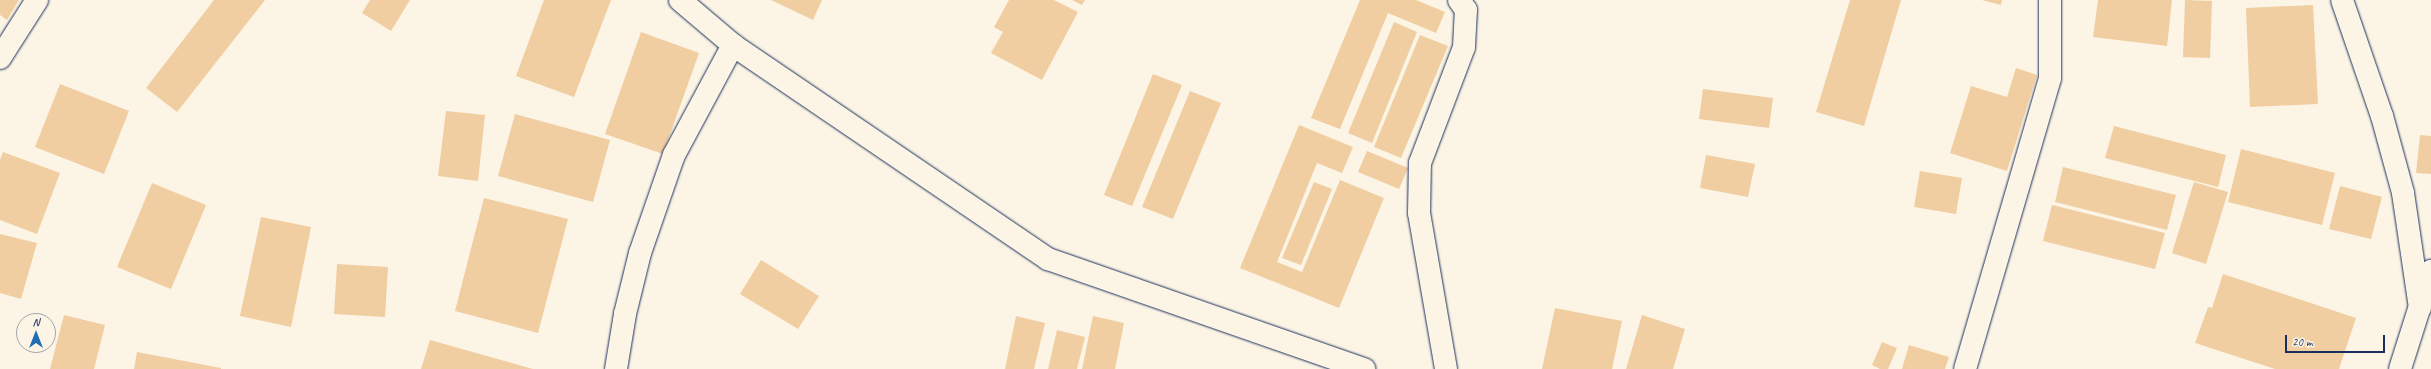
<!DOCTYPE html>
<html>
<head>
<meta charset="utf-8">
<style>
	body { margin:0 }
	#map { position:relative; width:2431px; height:369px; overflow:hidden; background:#fcf5e5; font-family:Caveat,sans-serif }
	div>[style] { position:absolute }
	.building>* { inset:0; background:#f1cda2 }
	.roads { filter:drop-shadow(0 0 1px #1b2f5e) drop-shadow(0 0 1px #1b2f5e) }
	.street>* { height:22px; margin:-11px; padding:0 11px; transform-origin:11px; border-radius:11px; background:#fcf5e5 }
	span { translate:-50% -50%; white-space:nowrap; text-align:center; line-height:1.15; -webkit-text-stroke:3px #fcf5e5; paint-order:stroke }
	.north { position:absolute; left:16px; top:313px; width:40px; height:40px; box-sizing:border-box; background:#fcf5e5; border:1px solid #a2a6af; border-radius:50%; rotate:0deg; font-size:11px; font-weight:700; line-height:16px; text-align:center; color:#1b2f5e }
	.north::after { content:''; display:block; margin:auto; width:14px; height:18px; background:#1f6fb2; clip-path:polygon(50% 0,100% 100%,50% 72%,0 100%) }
	.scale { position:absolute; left:2285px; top:335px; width:100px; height:18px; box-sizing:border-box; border:2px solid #1b2f5e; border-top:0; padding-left:5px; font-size:12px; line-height:14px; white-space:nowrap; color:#1b2f5e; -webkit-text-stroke:3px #fcf5e5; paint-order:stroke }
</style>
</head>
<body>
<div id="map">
	<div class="building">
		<i style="clip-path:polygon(0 0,19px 0,7px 20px,0 15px)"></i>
		<i style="clip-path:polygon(214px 0,265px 0,177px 112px,146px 88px)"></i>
		<i style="clip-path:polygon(370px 0,410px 0,391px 31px,362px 13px)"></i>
		<i style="clip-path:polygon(544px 0,611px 0,574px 97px,516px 76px)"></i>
		<i style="clip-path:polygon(771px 0,822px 0,813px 20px)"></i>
		<i style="clip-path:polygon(1009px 0,1054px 0,1078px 12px,1042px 80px,991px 53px,1003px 32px,994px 27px)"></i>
		<i style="clip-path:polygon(1072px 0,1085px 0,1082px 5px)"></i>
		<i style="clip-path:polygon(1360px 0,1416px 0,1445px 12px,1436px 33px,1388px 13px,1340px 129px,1311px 118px)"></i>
		<i style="clip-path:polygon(1850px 0,1901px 0,1864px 126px,1816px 112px)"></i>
		<i style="clip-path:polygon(1982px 0,2002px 0,2001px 5px)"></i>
		<i style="clip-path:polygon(2098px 0,2172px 0,2167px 46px,2093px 37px)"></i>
		<i style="clip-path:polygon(2185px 0,2212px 1px,2210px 58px,2183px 57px)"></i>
		<i style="clip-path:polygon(2313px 5px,2318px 104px,2250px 107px,2246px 8px)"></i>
		<i style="clip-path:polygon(1394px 22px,1417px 32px,1372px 143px,1348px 133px)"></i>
		<i style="clip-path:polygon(641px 32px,699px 53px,663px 154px,605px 134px)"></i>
		<i style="clip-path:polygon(1420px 35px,1448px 46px,1401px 158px,1374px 147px)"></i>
		<i style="clip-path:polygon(2016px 68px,2037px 75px,2007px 171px,1950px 153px,1971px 86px,2007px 97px)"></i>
		<i style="clip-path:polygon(1153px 74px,1182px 85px,1132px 206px,1104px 195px)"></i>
		<i style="clip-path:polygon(60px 84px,129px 111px,104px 174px,35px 147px)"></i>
		<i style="clip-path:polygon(1703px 89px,1773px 98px,1769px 128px,1699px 119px)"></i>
		<i style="clip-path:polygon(1190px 91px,1221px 103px,1173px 219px,1142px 207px)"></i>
		<i style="clip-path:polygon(446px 111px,485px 115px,478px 181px,438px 176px)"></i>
		<i style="clip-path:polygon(515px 114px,610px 140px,593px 202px,498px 176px)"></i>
		<i style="clip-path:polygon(1299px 125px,1353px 147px,1342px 173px,1317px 163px,1277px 262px,1302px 272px,1340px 180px,1384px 198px,1339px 308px,1240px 268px)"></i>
		<i style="clip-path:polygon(2114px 126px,2226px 155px,2218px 187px,2105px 158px)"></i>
		<i style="clip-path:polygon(2420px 135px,2431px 136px,2431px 174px,2416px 173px)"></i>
		<i style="clip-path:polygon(2241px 149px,2335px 173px,2322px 225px,2228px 202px)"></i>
		<i style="clip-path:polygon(1367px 151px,1408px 168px,1399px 189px,1358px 172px)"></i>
		<i style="clip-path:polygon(3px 152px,60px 173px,37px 234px,0 220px,0 160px)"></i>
		<i style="clip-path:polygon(1706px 155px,1755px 164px,1748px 197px,1700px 188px)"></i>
		<i style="clip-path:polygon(2063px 167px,2176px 195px,2167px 230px,2055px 202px)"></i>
		<i style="clip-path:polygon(1920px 171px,1962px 178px,1956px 214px,1914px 207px)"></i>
		<i style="clip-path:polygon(1314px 182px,1332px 189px,1301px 265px,1282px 258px)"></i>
		<i style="clip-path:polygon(2194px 182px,2228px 192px,2206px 264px,2172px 253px)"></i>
		<i style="clip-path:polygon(152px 183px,206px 205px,171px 289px,117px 267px)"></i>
		<i style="clip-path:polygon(2340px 186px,2382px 197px,2371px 239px,2329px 229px)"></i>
		<i style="clip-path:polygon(484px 198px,568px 219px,538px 333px,455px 311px)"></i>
		<i style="clip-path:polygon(2052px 205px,2165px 233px,2155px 269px,2043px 241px)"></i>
		<i style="clip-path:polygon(261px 217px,311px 227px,291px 327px,240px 316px)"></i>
		<i style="clip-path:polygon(0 234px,37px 243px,21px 299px,0 293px)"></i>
		<i style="clip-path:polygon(761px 260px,819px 296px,798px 329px,740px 294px)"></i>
		<i style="clip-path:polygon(337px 264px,388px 267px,385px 317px,334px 314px)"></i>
		<i style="clip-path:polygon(2223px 274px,2356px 318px,2339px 369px,2275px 369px,2195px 343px,2208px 307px,2212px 308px)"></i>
		<i style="clip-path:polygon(1555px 308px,1622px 321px,1612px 369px,1542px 369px)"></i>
		<i style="clip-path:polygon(64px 315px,105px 325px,94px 369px,50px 369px)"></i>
		<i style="clip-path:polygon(1642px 315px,1685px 329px,1673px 369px,1626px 369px)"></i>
		<i style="clip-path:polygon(1016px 316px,1045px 323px,1034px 369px,1005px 369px)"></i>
		<i style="clip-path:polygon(1093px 316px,1124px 323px,1115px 369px,1082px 369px)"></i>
		<i style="clip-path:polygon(1057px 330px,1085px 337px,1077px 369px,1048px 369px)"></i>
		<i style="clip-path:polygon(430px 340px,533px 369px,421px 369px)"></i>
		<i style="clip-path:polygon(1882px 342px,1897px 348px,1888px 369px,1880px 369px,1872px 365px)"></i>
		<i style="clip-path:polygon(1909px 345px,1949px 357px,1945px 369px,1902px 369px)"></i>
		<i style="clip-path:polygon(137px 352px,221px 368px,221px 369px,134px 369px)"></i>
	</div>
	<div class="roads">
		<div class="street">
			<i style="left:680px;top:0;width:70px;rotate:40.3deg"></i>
			<i style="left:733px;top:45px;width:381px;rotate:34.2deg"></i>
			<i style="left:1048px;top:259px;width:335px;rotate:19.2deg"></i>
			<i style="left:2342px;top:0;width:123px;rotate:71deg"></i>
			<i style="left:2382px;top:116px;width:80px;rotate:74.7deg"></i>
			<i style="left:2403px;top:193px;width:116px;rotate:81.6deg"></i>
			<i style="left:0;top:58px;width:69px;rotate:-57.5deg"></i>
			<i style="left:616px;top:369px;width:56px;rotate:-80.7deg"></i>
			<i style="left:625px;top:314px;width:63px;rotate:-76.2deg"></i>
			<i style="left:640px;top:253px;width:104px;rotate:-70.9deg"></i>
			<i style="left:674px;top:155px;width:125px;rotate:-61.8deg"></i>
			<i style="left:1446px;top:369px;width:158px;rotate:-99.8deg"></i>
			<i style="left:1419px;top:213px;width:50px;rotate:-88.9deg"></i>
			<i style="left:1420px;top:163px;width:124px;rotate:-69.2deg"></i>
			<i style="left:1464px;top:47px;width:37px;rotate:-87deg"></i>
			<i style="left:1466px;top:10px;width:12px;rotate:-125deg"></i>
			<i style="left:1965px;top:369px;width:303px;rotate:-73.7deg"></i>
			<i style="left:2050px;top:78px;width:78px;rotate:-90deg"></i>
			<i style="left:2400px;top:369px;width:103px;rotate:-72.4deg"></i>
		</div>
	</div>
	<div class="north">N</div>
	<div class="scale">20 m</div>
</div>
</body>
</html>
